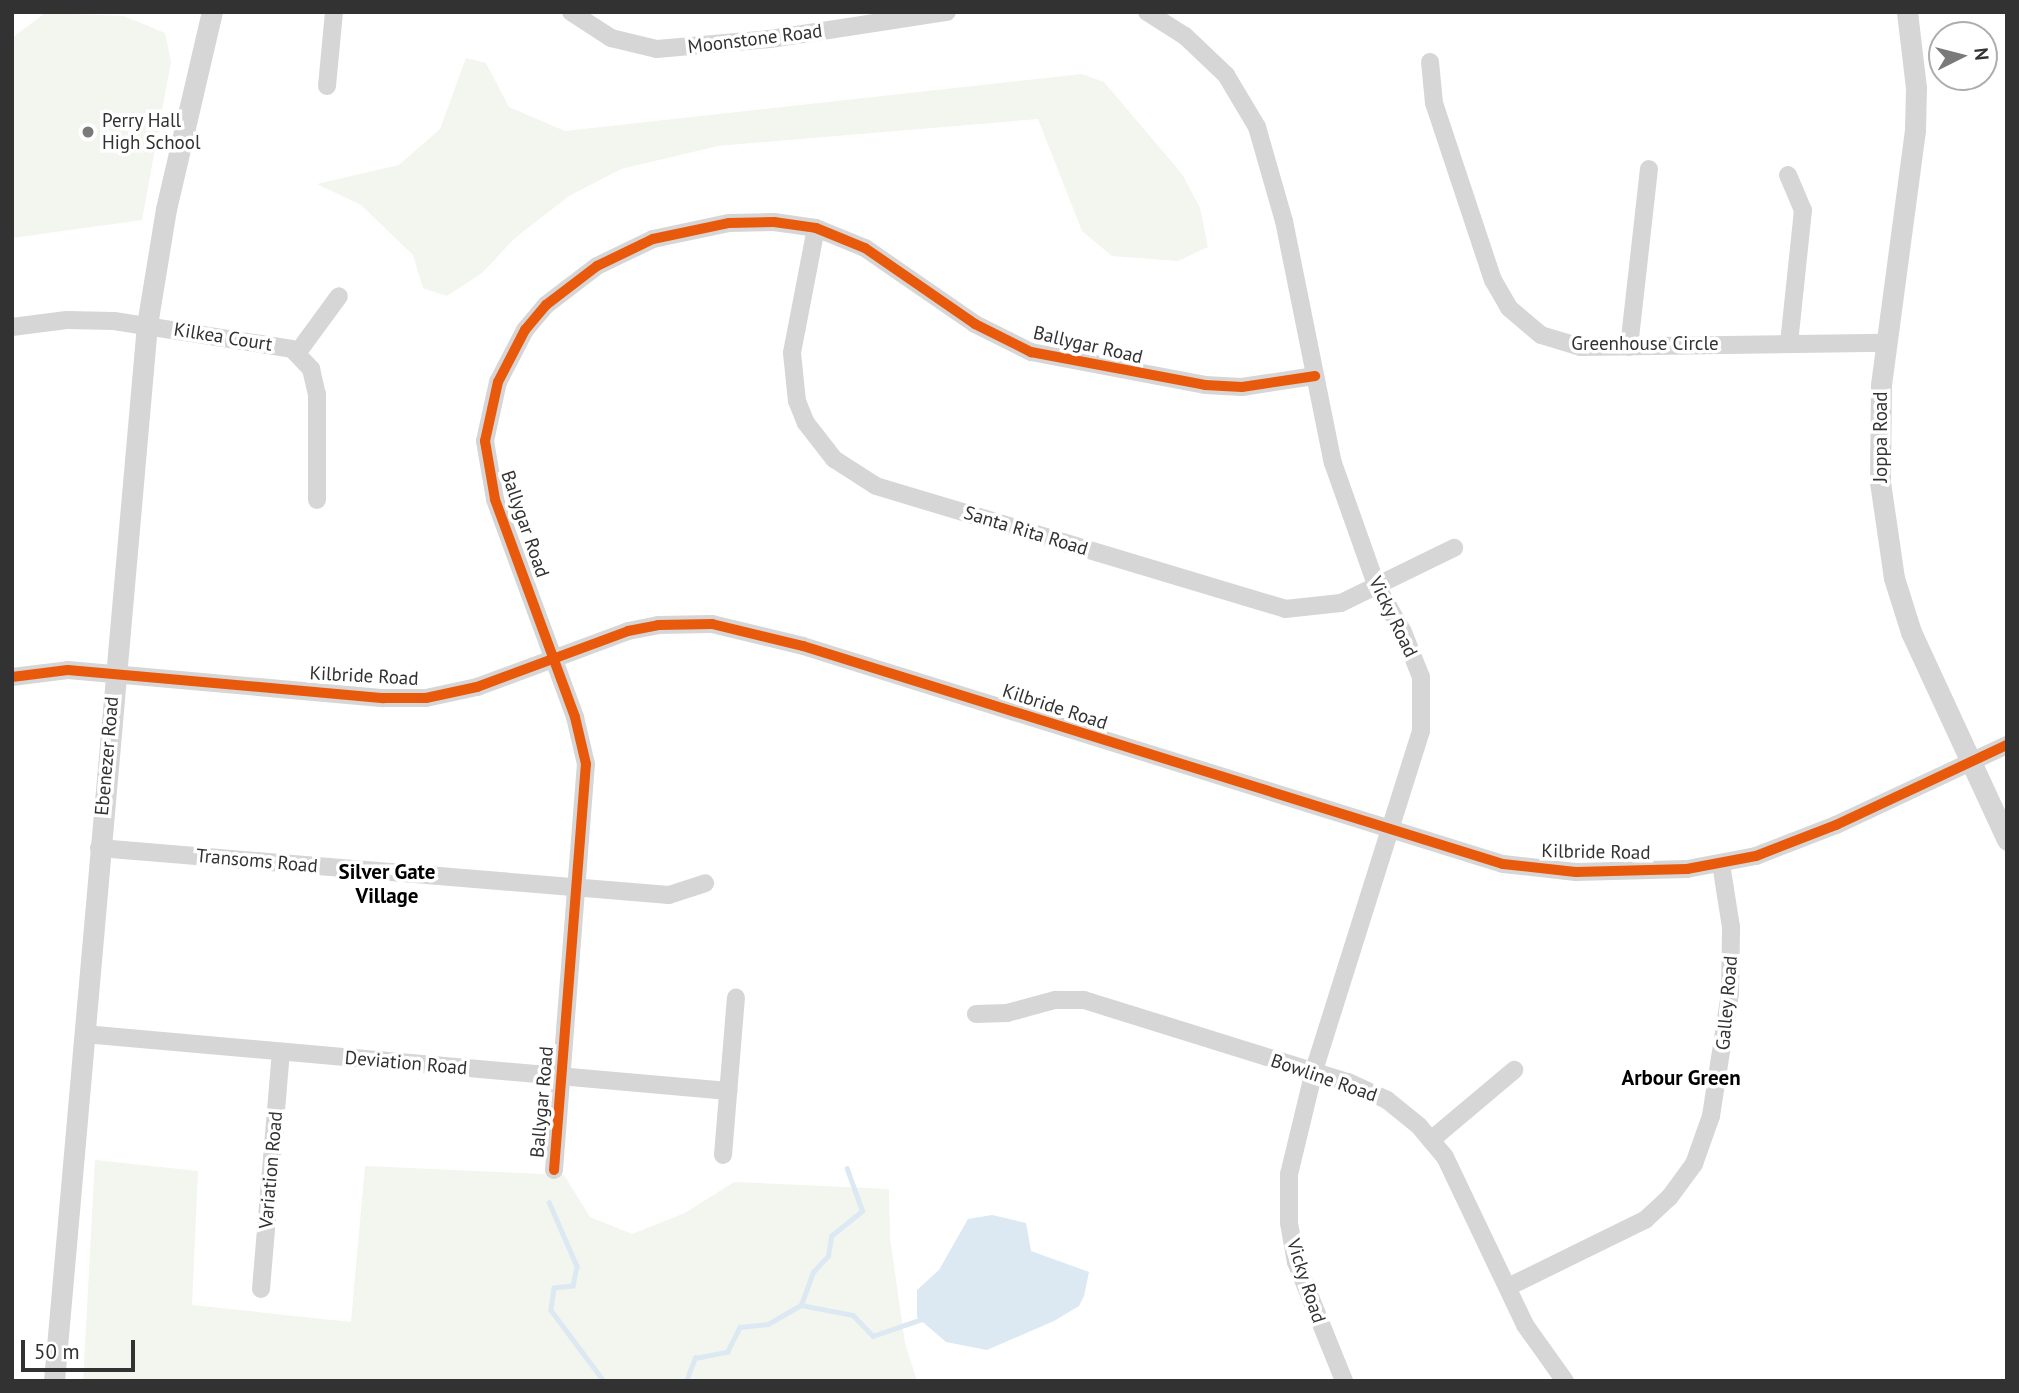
<!DOCTYPE html>
<html>
<head>
<meta charset="utf-8">
<style>
	body { margin:0 }
	#map { position:relative; width:2019px; height:1393px; overflow:hidden; background:#fff; font-family:"PT Sans",sans-serif }
	div>[style] { position:absolute }
	.green>* { inset:0; background:#f2f6ee }
	.water>* { inset:0; background:#dce9f3 }
	.stream>* { height:4.5px; margin:-2.25px; padding:0 2.25px; transform-origin:2.25px; border-radius:2.25px; background:#dce9f3 }
	.minor>* { height:18px; margin:-9px; padding:0 9px; transform-origin:9px; border-radius:9px; background:#d6d6d6 }
	.tertiary>* { height:21px; margin:-10.5px; padding:0 10.5px; transform-origin:10.5px; border-radius:10.5px; background:#d6d6d6 }
	.cycleway>* { height:10px; margin:-5px; padding:0 5px; transform-origin:5px; border-radius:5px; background:#e8590c }
	.dots>* { width:19px; height:19px; translate:-50% -50%; box-sizing:border-box; border:4px solid #fff; border-radius:50% }
	span { translate:-50% -50%; white-space:nowrap; text-align:center; line-height:1.15; -webkit-text-stroke:7px #fff; paint-order:stroke }
	.street-label { font-size:19px; color:#323232 }
	.poi-label { font-size:19px; color:#323232 }
	.left { translate:0 -50%; text-align:left }
	.neighbourhood-label { font-size:21px; color:#000; font-weight:700 }
	.frame { position:absolute; inset:0; border:14px solid #323232; pointer-events:none }
	.north { position:absolute; left:1928px; top:21px; width:70px; height:70px; box-sizing:border-box; background:#fff; border:2px solid #adadad; border-radius:50%; rotate:84deg; font-size:19px; font-weight:700; line-height:28px; text-align:center; color:#323232 }
	.north::after { content:''; display:block; margin:auto; width:24px; height:32px; background:#7a7a7a; clip-path:polygon(50% 0,100% 100%,50% 72%,0 100%) }
	.scale { position:absolute; left:21px; top:1340px; width:114px; height:32px; box-sizing:border-box; border:4px solid #323232; border-top:0; padding-left:9px; font-size:21px; line-height:24px; white-space:nowrap; color:#323232; -webkit-text-stroke:5px #fff; paint-order:stroke }
</style>
</head>
<body>
<div id="map">
	<div class="green">
		<i style="clip-path:polygon(45px 13px,124px 16px,165px 33px,171px 62px,142px 220px,12px 238px,12px 38px)"></i>
		<i style="clip-path:polygon(466px 58px,486px 63px,509px 107px,565px 131px,1082px 74px,1104px 82px,1182px 174px,1200px 208px,1208px 247px,1178px 261px,1112px 256px,1082px 231px,1038px 119px,718px 146px,621px 169px,569px 196px,515px 238px,482px 273px,447px 296px,423px 288px,413px 255px,361px 205px,317px 184px,399px 165px,440px 129px)"></i>
		<i style="clip-path:polygon(95px 1160px,198px 1171px,192px 1305px,351px 1322px,365px 1166px,564px 1175px,590px 1217px,632px 1234px,685px 1213px,734px 1182px,889px 1189px,890px 1238px,905px 1343px,917px 1381px,83px 1381px)"></i>
	</div>
	<div class="water">
		<i style="clip-path:polygon(992px 1215px,1026px 1223px,1031px 1251px,1089px 1272px,1084px 1296px,1079px 1306px,1054px 1321px,987px 1350px,946px 1342px,917px 1317px,917px 1290px,939px 1270px,968px 1219px)"></i>
	</div>
	<div class="stream">
		<i style="left:549px;top:1202px;width:70px;rotate:66.4deg"></i>
		<i style="left:577px;top:1266px;width:20px;rotate:101deg"></i>
		<i style="left:573px;top:1286px;width:19px;rotate:174deg"></i>
		<i style="left:554px;top:1288px;width:22px;rotate:98deg"></i>
		<i style="left:551px;top:1310px;width:89px;rotate:53.3deg"></i>
		<i style="left:801px;top:1305px;width:35px;rotate:-70deg"></i>
		<i style="left:813px;top:1272px;width:22px;rotate:-47deg"></i>
		<i style="left:828px;top:1256px;width:20px;rotate:-81deg"></i>
		<i style="left:831px;top:1236px;width:40px;rotate:-39deg"></i>
		<i style="left:862px;top:1211px;width:45px;rotate:-109.7deg"></i>
		<i style="left:686px;top:1381px;width:25px;rotate:-69deg"></i>
		<i style="left:695px;top:1358px;width:33px;rotate:-11deg"></i>
		<i style="left:727px;top:1352px;width:28px;rotate:-63deg"></i>
		<i style="left:740px;top:1327px;width:28px;rotate:-6deg"></i>
		<i style="left:768px;top:1324px;width:38px;rotate:-30deg"></i>
		<i style="left:801px;top:1305px;width:53px;rotate:10.9deg"></i>
		<i style="left:853px;top:1315px;width:29px;rotate:46deg"></i>
		<i style="left:873px;top:1336px;width:55px;rotate:-19.1deg"></i>
	</div>
	<div class="minor">
		<i style="left:571px;top:12px;width:48px;rotate:33deg"></i>
		<i style="left:611px;top:38px;width:47px;rotate:13.4deg"></i>
		<i style="left:657px;top:49px;width:113px;rotate:-5.1deg"></i>
		<i style="left:770px;top:39px;width:179px;rotate:-8.7deg"></i>
		<i style="left:1147px;top:12px;width:45px;rotate:32.3deg"></i>
		<i style="left:1185px;top:36px;width:57px;rotate:43.6deg"></i>
		<i style="left:1226px;top:75px;width:61px;rotate:59.2deg"></i>
		<i style="left:1257px;top:127px;width:98px;rotate:74deg"></i>
		<i style="left:1284px;top:221px;width:247px;rotate:78.6deg"></i>
		<i style="left:1333px;top:463px;width:132px;rotate:70.5deg"></i>
		<i style="left:1377px;top:587px;width:52px;rotate:60deg"></i>
		<i style="left:1403px;top:632px;width:48px;rotate:68.2deg"></i>
		<i style="left:1421px;top:677px;width:54px;rotate:90deg"></i>
		<i style="left:1421px;top:731px;width:356px;rotate:107.5deg"></i>
		<i style="left:1314px;top:1071px;width:106px;rotate:103.6deg"></i>
		<i style="left:1289px;top:1174px;width:49px;rotate:90deg"></i>
		<i style="left:1289px;top:1223px;width:40px;rotate:80deg"></i>
		<i style="left:1296px;top:1262px;width:128px;rotate:68deg"></i>
		<i style="left:1430px;top:62px;width:41px;rotate:84.4deg"></i>
		<i style="left:1434px;top:103px;width:187px;rotate:71.6deg"></i>
		<i style="left:1493px;top:280px;width:32px;rotate:60deg"></i>
		<i style="left:1509px;top:308px;width:42px;rotate:40.2deg"></i>
		<i style="left:1541px;top:335px;width:42px;rotate:16.7deg"></i>
		<i style="left:1581px;top:347px;width:305px;rotate:-0.8deg"></i>
		<i style="left:327px;top:86px;width:74px;rotate:-84.6deg"></i>
		<i style="left:1788px;top:175px;width:38px;rotate:67deg"></i>
		<i style="left:1803px;top:210px;width:134px;rotate:96deg"></i>
		<i style="left:816px;top:228px;width:127px;rotate:100.9deg"></i>
		<i style="left:792px;top:353px;width:48px;rotate:84.1deg"></i>
		<i style="left:797px;top:401px;width:24px;rotate:68deg"></i>
		<i style="left:806px;top:423px;width:46px;rotate:52.1deg"></i>
		<i style="left:834px;top:459px;width:50px;rotate:32.7deg"></i>
		<i style="left:876px;top:486px;width:427px;rotate:16.7deg"></i>
		<i style="left:1285px;top:609px;width:56px;rotate:-6.1deg"></i>
		<i style="left:1341px;top:603px;width:126px;rotate:-26deg"></i>
		<i style="left:12px;top:327px;width:55px;rotate:-7.3deg"></i>
		<i style="left:67px;top:320px;width:47px;rotate:1.2deg"></i>
		<i style="left:114px;top:321px;width:180px;rotate:8.9deg"></i>
		<i style="left:292px;top:349px;width:28px;rotate:46deg"></i>
		<i style="left:311px;top:369px;width:26px;rotate:77deg"></i>
		<i style="left:317px;top:394px;width:106px;rotate:90deg"></i>
		<i style="left:1629px;top:347px;width:179px;rotate:-83.6deg"></i>
		<i style="left:298px;top:352px;width:69px;rotate:-53.8deg"></i>
		<i style="left:12px;top:677px;width:56px;rotate:-7.1deg"></i>
		<i style="left:68px;top:670px;width:317px;rotate:5.1deg"></i>
		<i style="left:384px;top:698px;width:42px"></i>
		<i style="left:426px;top:698px;width:52px;rotate:-12.2deg"></i>
		<i style="left:477px;top:687px;width:161px;rotate:-20.3deg"></i>
		<i style="left:628px;top:631px;width:31px;rotate:-11deg"></i>
		<i style="left:658px;top:625px;width:54px;rotate:-1.1deg"></i>
		<i style="left:712px;top:624px;width:94px;rotate:13.6deg"></i>
		<i style="left:803px;top:646px;width:733px;rotate:17.3deg"></i>
		<i style="left:1503px;top:864px;width:73px;rotate:6.3deg"></i>
		<i style="left:1576px;top:872px;width:111px;rotate:-1.5deg"></i>
		<i style="left:1687px;top:869px;width:70px;rotate:-10.7deg"></i>
		<i style="left:1756px;top:856px;width:86px;rotate:-21.2deg"></i>
		<i style="left:1836px;top:825px;width:189px;rotate:-25.1deg"></i>
		<i style="left:99px;top:848px;width:572px;rotate:4.71deg"></i>
		<i style="left:669px;top:895px;width:38px;rotate:-18deg"></i>
		<i style="left:976px;top:1014px;width:31px;rotate:-2deg"></i>
		<i style="left:1007px;top:1013px;width:50px;rotate:-15.2deg"></i>
		<i style="left:1055px;top:1000px;width:29px"></i>
		<i style="left:1084px;top:1000px;width:276px;rotate:17.3deg"></i>
		<i style="left:1348px;top:1082px;width:43px;rotate:24.8deg"></i>
		<i style="left:1387px;top:1100px;width:41px;rotate:39.1deg"></i>
		<i style="left:1419px;top:1126px;width:40px;rotate:50deg"></i>
		<i style="left:1445px;top:1157px;width:186px;rotate:64.5deg"></i>
		<i style="left:1525px;top:1325px;width:69px;rotate:54.5deg"></i>
		<i style="left:84px;top:1034px;width:647px;rotate:5.06deg"></i>
		<i style="left:1431px;top:1140px;width:109px;rotate:-40.1deg"></i>
		<i style="left:723px;top:1155px;width:158px;rotate:-85.3deg"></i>
		<i style="left:554px;top:1170px;width:407px;rotate:-85.5deg"></i>
		<i style="left:586px;top:764px;width:48px;rotate:-103.2deg"></i>
		<i style="left:575px;top:717px;width:232px;rotate:-110.2deg"></i>
		<i style="left:495px;top:499px;width:59px;rotate:-99.8deg"></i>
		<i style="left:485px;top:441px;width:60px;rotate:-77.6deg"></i>
		<i style="left:498px;top:382px;width:59px;rotate:-62.6deg"></i>
		<i style="left:525px;top:330px;width:33px;rotate:-50deg"></i>
		<i style="left:546px;top:305px;width:64px;rotate:-37.4deg"></i>
		<i style="left:597px;top:266px;width:62px;rotate:-25.7deg"></i>
		<i style="left:653px;top:239px;width:78px;rotate:-11.9deg"></i>
		<i style="left:729px;top:223px;width:45px;rotate:-1.3deg"></i>
		<i style="left:774px;top:222px;width:42px;rotate:8.1deg"></i>
		<i style="left:816px;top:228px;width:53px;rotate:22.2deg"></i>
		<i style="left:865px;top:248px;width:134px;rotate:34.6deg"></i>
		<i style="left:975px;top:324px;width:63px;rotate:26.6deg"></i>
		<i style="left:1031px;top:352px;width:177px;rotate:10.7deg"></i>
		<i style="left:1205px;top:385px;width:37px;rotate:3deg"></i>
		<i style="left:1242px;top:387px;width:74px;rotate:-8.6deg"></i>
		<i style="left:1508px;top:1287px;width:153px;rotate:-26.1deg"></i>
		<i style="left:1645px;top:1220px;width:33px;rotate:-43deg"></i>
		<i style="left:1669px;top:1198px;width:42px;rotate:-53.7deg"></i>
		<i style="left:1694px;top:1164px;width:51px;rotate:-70.5deg"></i>
		<i style="left:1711px;top:1116px;width:124px;rotate:-81.2deg"></i>
		<i style="left:1730px;top:993px;width:66px;rotate:-89.1deg"></i>
		<i style="left:1731px;top:927px;width:64px;rotate:-99deg"></i>
		<i style="left:261px;top:1289px;width:238px;rotate:-85.2deg"></i>
	</div>
	<div class="tertiary">
		<i style="left:1907px;top:12px;width:77px;rotate:83.2deg"></i>
		<i style="left:1916px;top:88px;width:42px;rotate:91.4deg"></i>
		<i style="left:1915px;top:130px;width:257px;rotate:97.6deg"></i>
		<i style="left:1881px;top:385px;width:97px;rotate:90.6deg"></i>
		<i style="left:1880px;top:482px;width:97px;rotate:81.7deg"></i>
		<i style="left:1894px;top:578px;width:57px;rotate:72.5deg"></i>
		<i style="left:1911px;top:632px;width:229px;rotate:65.2deg"></i>
		<i style="left:54px;top:1381px;width:1060px;rotate:-84.97deg"></i>
		<i style="left:147px;top:325px;width:118px;rotate:-80.7deg"></i>
		<i style="left:166px;top:209px;width:202px;rotate:-76.9deg"></i>
	</div>
	<div class="cycleway">
		<i style="left:12px;top:677px;width:56px;rotate:-7.1deg"></i>
		<i style="left:68px;top:670px;width:317px;rotate:5.1deg"></i>
		<i style="left:384px;top:698px;width:42px"></i>
		<i style="left:426px;top:698px;width:52px;rotate:-12.2deg"></i>
		<i style="left:477px;top:687px;width:161px;rotate:-20.3deg"></i>
		<i style="left:628px;top:631px;width:31px;rotate:-11deg"></i>
		<i style="left:658px;top:625px;width:54px;rotate:-1.1deg"></i>
		<i style="left:712px;top:624px;width:94px;rotate:13.6deg"></i>
		<i style="left:803px;top:646px;width:733px;rotate:17.3deg"></i>
		<i style="left:1503px;top:864px;width:73px;rotate:6.3deg"></i>
		<i style="left:1576px;top:872px;width:111px;rotate:-1.5deg"></i>
		<i style="left:1687px;top:869px;width:70px;rotate:-10.7deg"></i>
		<i style="left:1756px;top:856px;width:86px;rotate:-21.2deg"></i>
		<i style="left:1836px;top:825px;width:189px;rotate:-25.1deg"></i>
		<i style="left:554px;top:1170px;width:407px;rotate:-85.5deg"></i>
		<i style="left:586px;top:764px;width:48px;rotate:-103.2deg"></i>
		<i style="left:575px;top:717px;width:232px;rotate:-110.2deg"></i>
		<i style="left:495px;top:499px;width:59px;rotate:-99.8deg"></i>
		<i style="left:485px;top:441px;width:60px;rotate:-77.6deg"></i>
		<i style="left:498px;top:382px;width:59px;rotate:-62.6deg"></i>
		<i style="left:525px;top:330px;width:33px;rotate:-50deg"></i>
		<i style="left:546px;top:305px;width:64px;rotate:-37.4deg"></i>
		<i style="left:597px;top:266px;width:62px;rotate:-25.7deg"></i>
		<i style="left:653px;top:239px;width:78px;rotate:-11.9deg"></i>
		<i style="left:729px;top:223px;width:45px;rotate:-1.3deg"></i>
		<i style="left:774px;top:222px;width:42px;rotate:8.1deg"></i>
		<i style="left:816px;top:228px;width:53px;rotate:22.2deg"></i>
		<i style="left:865px;top:248px;width:134px;rotate:34.6deg"></i>
		<i style="left:975px;top:324px;width:63px;rotate:26.6deg"></i>
		<i style="left:1031px;top:352px;width:177px;rotate:10.7deg"></i>
		<i style="left:1205px;top:385px;width:37px;rotate:3deg"></i>
		<i style="left:1242px;top:387px;width:74px;rotate:-8.6deg"></i>
	</div>
	<div class="dots">
		<i style="left:88px;top:132px;background:#7a7a7a"></i>
	</div>
	<div class="street-label">
		<span style="left:755px;top:39px;rotate:-7deg">Moonstone Road</span>
		<span style="left:223px;top:337px;rotate:9deg">Kilkea Court</span>
		<span style="left:1645px;top:344px">Greenhouse Circle</span>
		<span style="left:1088px;top:345px;rotate:13deg">Ballygar Road</span>
		<span style="left:1881px;top:437px;rotate:-90deg">Joppa Road</span>
		<span style="left:525px;top:524px;rotate:71deg">Ballygar Road</span>
		<span style="left:1026px;top:531px;rotate:17deg">Santa Rita Road</span>
		<span style="left:1393px;top:617px;rotate:64deg">Vicky Road</span>
		<span style="left:364px;top:676px;rotate:3deg">Kilbride Road</span>
		<span style="left:1055px;top:707px;rotate:18deg">Kilbride Road</span>
		<span style="left:107px;top:756px;rotate:-85deg">Ebenezer Road</span>
		<span style="left:1596px;top:852px;rotate:1deg">Kilbride Road</span>
		<span style="left:257px;top:861px;rotate:5deg">Transoms Road</span>
		<span style="left:1727px;top:1003px;rotate:-85deg">Galley Road</span>
		<span style="left:406px;top:1063px;rotate:5deg">Deviation Road</span>
		<span style="left:1324px;top:1078px;rotate:19deg">Bowline Road</span>
		<span style="left:542px;top:1102px;rotate:-85deg">Ballygar Road</span>
		<span style="left:271px;top:1170px;rotate:-85deg">Variation Road</span>
		<span style="left:1306px;top:1281px;rotate:72deg">Vicky Road</span>
	</div>
	<div class="poi-label">
		<span class="left" style="left:102px;top:132px">Perry Hall<br>High School</span>
	</div>
	<div class="neighbourhood-label">
		<span style="left:387px;top:884px">Silver Gate<br>Village</span>
		<span style="left:1681px;top:1078px">Arbour Green</span>
	</div>
	<div class="frame"></div>
	<div class="north">N</div>
	<div class="scale">50 m</div>
</div>
</body>
</html>
